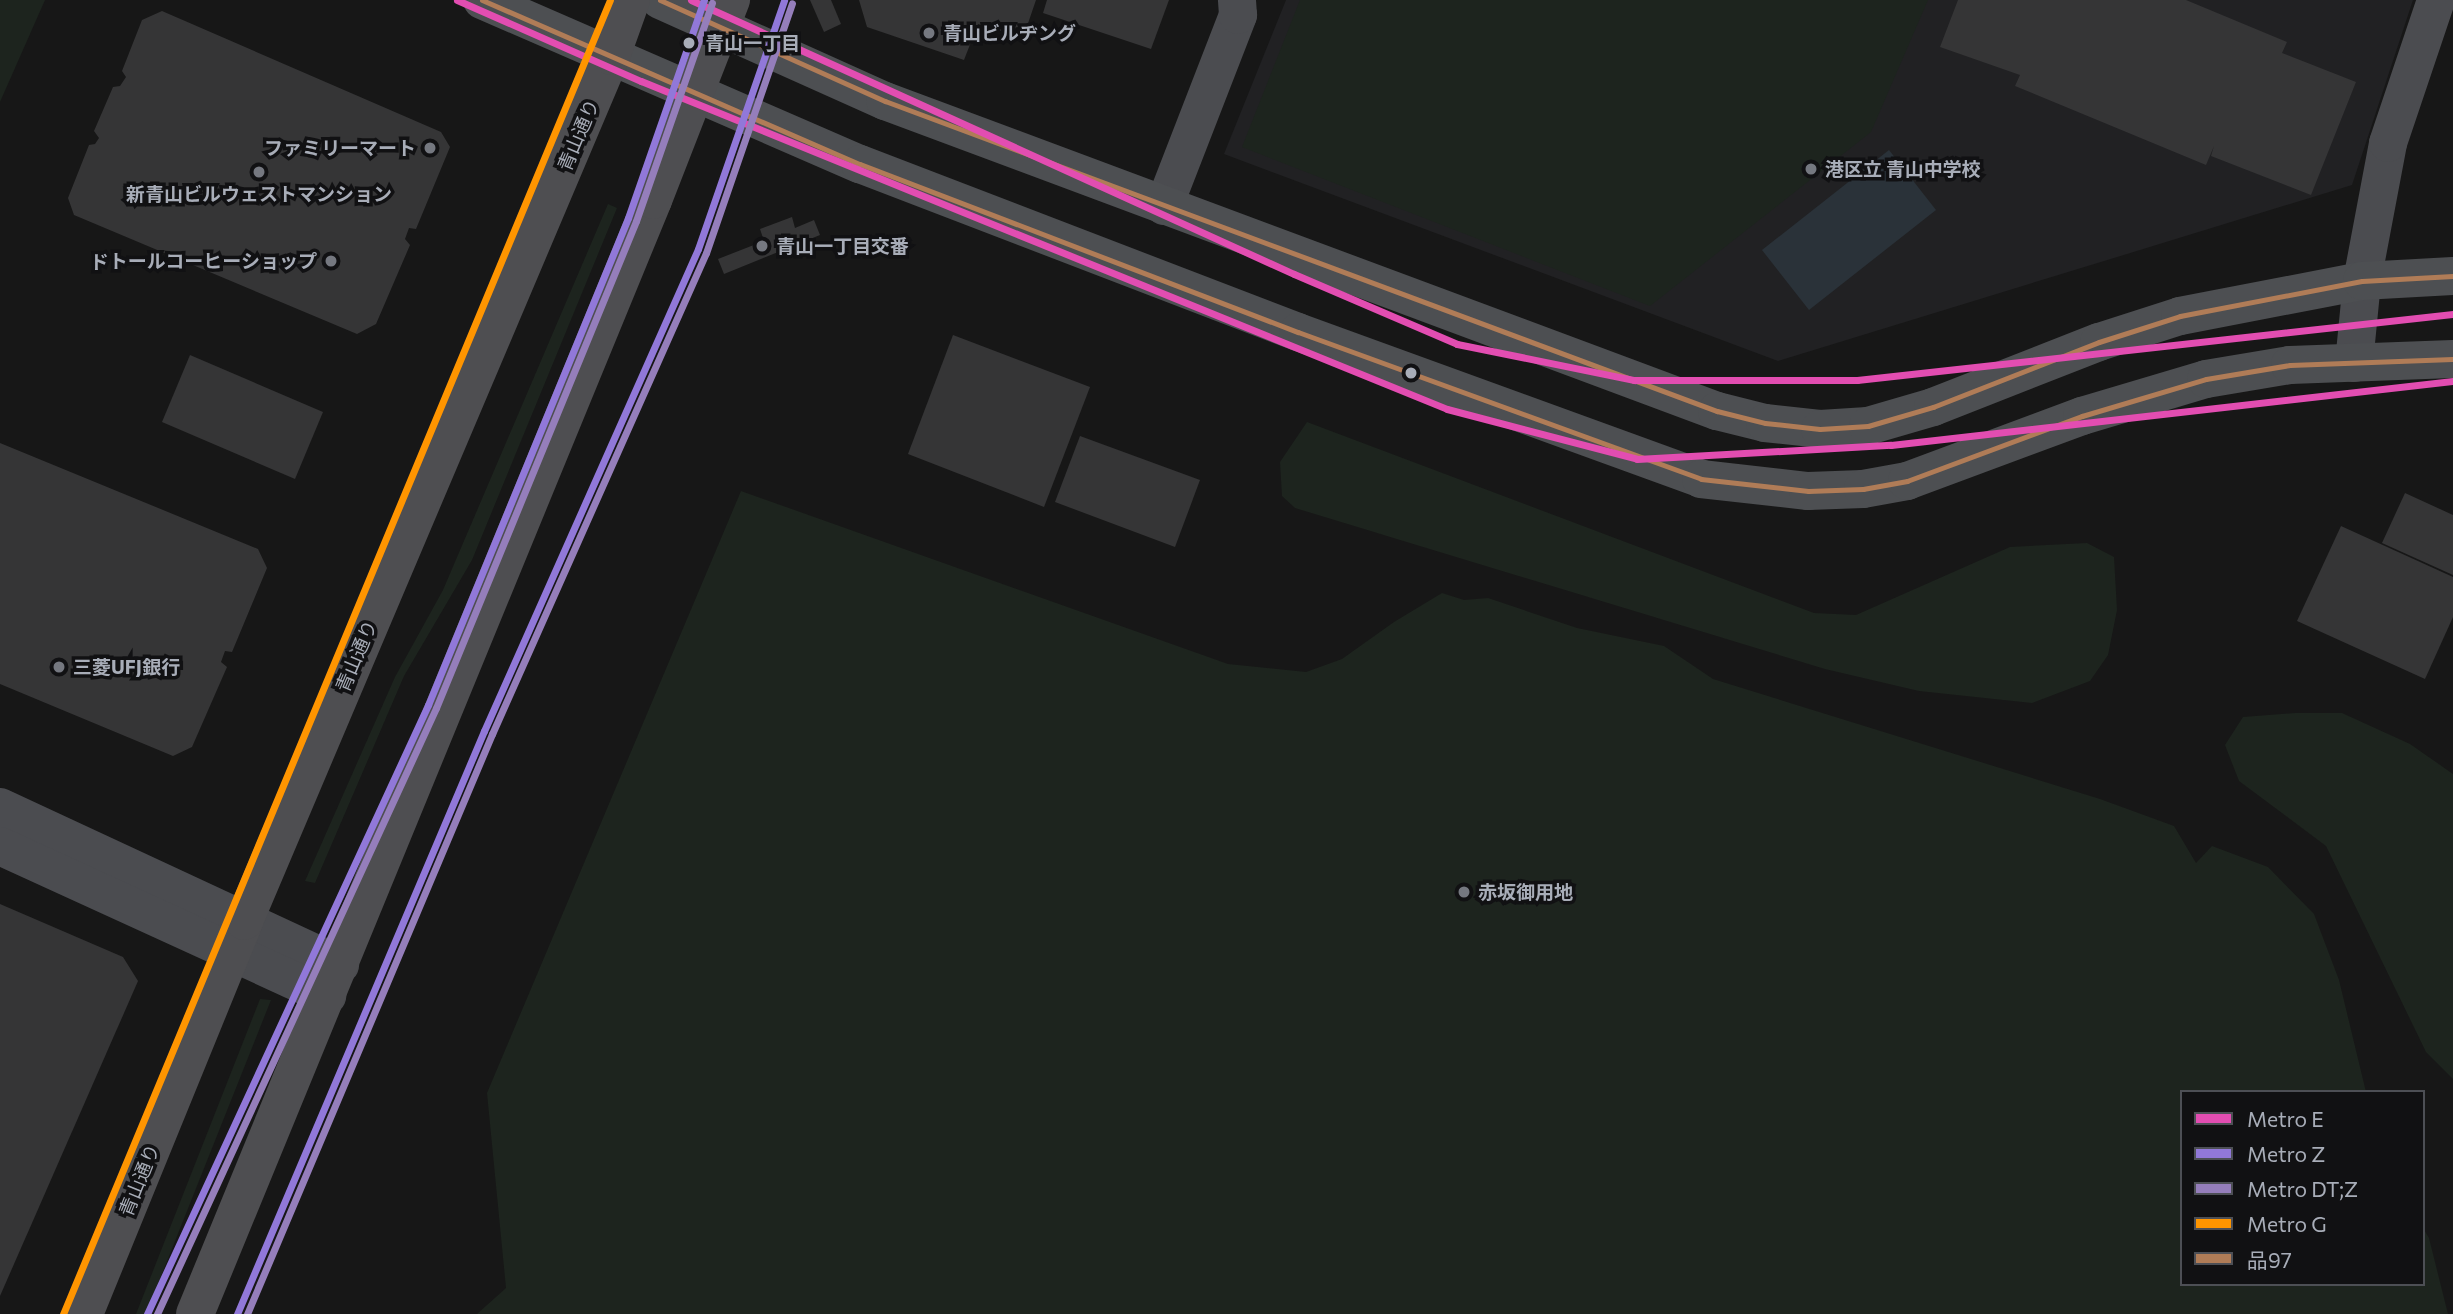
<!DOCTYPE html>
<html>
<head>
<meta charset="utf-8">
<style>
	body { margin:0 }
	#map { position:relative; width:2453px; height:1314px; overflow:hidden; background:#171717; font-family:Commissioner,"Noto Sans JP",sans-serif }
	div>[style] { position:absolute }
	.built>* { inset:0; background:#212123 }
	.green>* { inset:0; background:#1d241e }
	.water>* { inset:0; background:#2a3239 }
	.building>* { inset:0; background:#353536 }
	.minor>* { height:38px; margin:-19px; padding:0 19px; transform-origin:19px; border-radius:19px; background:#4b4c50 }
	.major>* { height:38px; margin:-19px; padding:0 19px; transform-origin:19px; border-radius:19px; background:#4d4f52 }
	.highway>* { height:38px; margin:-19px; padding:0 19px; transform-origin:19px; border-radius:19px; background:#4e4e51 }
	.bus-1>* { height:5px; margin:-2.5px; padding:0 2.5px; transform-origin:2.5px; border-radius:2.5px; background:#b07c57 }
	.metro-1>* { height:7px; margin:-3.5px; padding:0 3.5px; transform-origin:3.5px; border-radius:3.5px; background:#e24db1 }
	.metro-2>* { height:7px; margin:-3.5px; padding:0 3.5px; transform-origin:3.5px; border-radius:3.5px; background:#9178d9 }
	.metro-3>* { height:7px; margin:-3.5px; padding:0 3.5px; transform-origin:3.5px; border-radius:3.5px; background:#957ebb }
	.metro-4>* { height:7px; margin:-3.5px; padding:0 3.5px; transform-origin:3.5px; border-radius:3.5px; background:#ff9500 }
	.dots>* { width:19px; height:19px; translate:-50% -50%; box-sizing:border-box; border:4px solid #111113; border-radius:50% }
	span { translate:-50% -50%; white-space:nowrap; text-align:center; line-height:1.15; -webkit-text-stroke:7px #111113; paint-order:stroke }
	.poi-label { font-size:19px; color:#a8adb8; font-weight:700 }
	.left { translate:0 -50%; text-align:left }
	.right { translate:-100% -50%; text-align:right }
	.stop-label { font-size:19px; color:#a8adb8; font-weight:700 }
	.street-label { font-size:19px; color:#a8adb8 }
	.legend { position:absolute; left:2180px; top:1090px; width:245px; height:196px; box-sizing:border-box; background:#111113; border:2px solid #4d4f55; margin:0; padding:9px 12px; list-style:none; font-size:21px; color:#a8adb8 }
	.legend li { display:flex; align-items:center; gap:14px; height:35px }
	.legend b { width:35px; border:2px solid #4d4f55 }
</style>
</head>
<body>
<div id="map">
	<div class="built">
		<i style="clip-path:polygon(1286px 0,2413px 0,2352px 185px,1778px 361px,1224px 154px)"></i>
	</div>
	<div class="green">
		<i style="clip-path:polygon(0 0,45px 0,0 102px)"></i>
		<i style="clip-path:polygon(1300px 0,1928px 0,1871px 132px,1650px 306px,1242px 147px)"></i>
		<i style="clip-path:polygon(608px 204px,617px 208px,472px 560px,404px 676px,315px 883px,305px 881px,395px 677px,443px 590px)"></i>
		<i style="clip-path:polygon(1307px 422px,1814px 613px,1856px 615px,2010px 547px,2087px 543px,2114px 557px,2117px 610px,2108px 655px,2090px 681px,2032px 703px,1919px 691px,1825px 669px,1295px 508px,1282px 496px,1280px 462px)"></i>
		<i style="clip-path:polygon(741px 491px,1228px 664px,1306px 672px,1342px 659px,1394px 622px,1442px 593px,1464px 600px,1488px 598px,1577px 628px,1664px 646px,1713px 679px,2100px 799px,2174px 826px,2196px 863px,2212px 846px,2268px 867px,2314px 914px,2339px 980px,2366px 1092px,2182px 1092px,2182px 1284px,2423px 1284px,2423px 1228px,2429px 1238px,2448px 1314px,477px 1314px,506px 1288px,487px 1093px)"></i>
		<i style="clip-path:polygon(2295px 713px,2342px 713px,2410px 744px,2453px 774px,2453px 1079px,2426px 1052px,2326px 846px,2239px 781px,2225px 745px,2243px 717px)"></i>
		<i style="clip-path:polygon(260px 999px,271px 1000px,146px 1314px,136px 1314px)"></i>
	</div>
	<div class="water">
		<i style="clip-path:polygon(1889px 150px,1936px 210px,1809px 310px,1762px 250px)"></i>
	</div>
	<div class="building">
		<i style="clip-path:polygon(810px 0,831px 0,841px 24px,824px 32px)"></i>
		<i style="clip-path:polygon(859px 0,1036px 0,1023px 38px,978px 24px,964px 60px,867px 27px)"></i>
		<i style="clip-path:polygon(1047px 0,1169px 0,1151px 49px,1043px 13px)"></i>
		<i style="clip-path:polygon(1958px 0,2186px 0,2287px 42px,2282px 53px,2356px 82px,2311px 195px,2211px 156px,2214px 146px,2206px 165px,2015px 86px,2020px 75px,1940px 47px)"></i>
		<i style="clip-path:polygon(162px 11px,441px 132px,450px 147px,416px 229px,409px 228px,405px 239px,410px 245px,376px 324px,357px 334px,74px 215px,68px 198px,89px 145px,95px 144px,99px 138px,94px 131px,113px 87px,120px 86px,126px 77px,122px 71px,142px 20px)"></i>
		<i style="clip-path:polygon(792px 217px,795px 228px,814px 220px,820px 235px,724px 274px,718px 259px,764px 241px,760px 229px)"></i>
		<i style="clip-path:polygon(953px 335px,1090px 387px,1044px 507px,908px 454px)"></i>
		<i style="clip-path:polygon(190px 355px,323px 412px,295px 479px,162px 422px)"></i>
		<i style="clip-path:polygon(1080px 436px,1200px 480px,1175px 547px,1055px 502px)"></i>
		<i style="clip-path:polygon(0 443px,258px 549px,267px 568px,232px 652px,225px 651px,221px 662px,227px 667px,192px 747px,173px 756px,0 684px)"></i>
		<i style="clip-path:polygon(2405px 493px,2453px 515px,2453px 575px,2382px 543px)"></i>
		<i style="clip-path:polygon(2341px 526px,2453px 577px,2453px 617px,2425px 679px,2297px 621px)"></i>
		<i style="clip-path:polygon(0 904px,123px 957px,138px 981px,0 1296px)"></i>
	</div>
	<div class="minor">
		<i style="left:1164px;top:206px;width:205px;rotate:-68.8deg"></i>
		<i style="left:1238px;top:15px;width:15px;rotate:-94deg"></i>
		<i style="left:2354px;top:363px;width:82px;rotate:-84.4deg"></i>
		<i style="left:2362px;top:281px;width:140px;rotate:-79.3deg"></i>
		<i style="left:2388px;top:143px;width:151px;rotate:-71.4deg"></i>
		<i style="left:0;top:807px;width:375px;rotate:24.9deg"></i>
		<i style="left:0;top:846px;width:360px;rotate:24.6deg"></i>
	</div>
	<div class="major">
		<i style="left:482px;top:0;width:412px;rotate:23.5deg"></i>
		<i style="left:860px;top:164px;width:469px;rotate:21deg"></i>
		<i style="left:1298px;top:332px;width:429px;rotate:20deg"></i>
		<i style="left:1701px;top:479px;width:108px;rotate:6.4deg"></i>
		<i style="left:1808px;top:491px;width:55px;rotate:-2.1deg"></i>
		<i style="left:1863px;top:489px;width:45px;rotate:-10.3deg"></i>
		<i style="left:1907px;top:481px;width:187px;rotate:-20.4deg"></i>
		<i style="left:2082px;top:416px;width:129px;rotate:-16.6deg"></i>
		<i style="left:2206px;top:379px;width:85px;rotate:-9.5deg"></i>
		<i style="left:2290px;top:365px;width:163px;rotate:-2.1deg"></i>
		<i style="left:660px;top:0;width:247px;rotate:24.2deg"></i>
		<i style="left:885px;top:101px;width:888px;rotate:20.44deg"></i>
		<i style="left:1717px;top:411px;width:49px;rotate:14deg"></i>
		<i style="left:1765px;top:423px;width:55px;rotate:6.2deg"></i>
		<i style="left:1820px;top:429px;width:48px;rotate:-3.6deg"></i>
		<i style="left:1868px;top:426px;width:68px;rotate:-16.3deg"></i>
		<i style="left:1933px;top:407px;width:178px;rotate:-21.4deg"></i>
		<i style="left:2099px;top:342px;width:85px;rotate:-17.8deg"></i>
		<i style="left:2180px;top:316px;width:185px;rotate:-10.9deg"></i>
		<i style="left:2362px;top:281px;width:91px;rotate:-3.1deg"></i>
	</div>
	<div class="highway">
		<i style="left:84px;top:1314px;width:424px;rotate:-67.8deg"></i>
		<i style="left:244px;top:921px;width:940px;rotate:-67.01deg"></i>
		<i style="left:611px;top:56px;width:59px;rotate:-70.3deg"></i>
		<i style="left:195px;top:1314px;width:1204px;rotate:-67.65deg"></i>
		<i style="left:653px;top:200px;width:215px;rotate:-68.7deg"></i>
	</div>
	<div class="bus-1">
		<i style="left:482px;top:0;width:412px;rotate:23.5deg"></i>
		<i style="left:860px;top:164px;width:469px;rotate:21deg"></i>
		<i style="left:1298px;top:332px;width:429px;rotate:20deg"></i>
		<i style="left:1701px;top:479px;width:108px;rotate:6.4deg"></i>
		<i style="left:1808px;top:491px;width:55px;rotate:-2.1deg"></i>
		<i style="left:1863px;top:489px;width:45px;rotate:-10.3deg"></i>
		<i style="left:1907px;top:481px;width:187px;rotate:-20.4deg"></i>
		<i style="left:2082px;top:416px;width:129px;rotate:-16.6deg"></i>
		<i style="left:2206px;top:379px;width:85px;rotate:-9.5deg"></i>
		<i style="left:2290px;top:365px;width:163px;rotate:-2.1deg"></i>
		<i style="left:660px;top:0;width:247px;rotate:24.2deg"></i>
		<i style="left:885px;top:101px;width:888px;rotate:20.44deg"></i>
		<i style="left:1717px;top:411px;width:49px;rotate:14deg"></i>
		<i style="left:1765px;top:423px;width:55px;rotate:6.2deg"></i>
		<i style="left:1820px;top:429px;width:48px;rotate:-3.6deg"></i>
		<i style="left:1868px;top:426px;width:68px;rotate:-16.3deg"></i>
		<i style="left:1933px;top:407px;width:178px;rotate:-21.4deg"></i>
		<i style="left:2099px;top:342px;width:85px;rotate:-17.8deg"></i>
		<i style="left:2180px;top:316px;width:185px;rotate:-10.9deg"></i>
		<i style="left:2362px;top:281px;width:91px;rotate:-3.1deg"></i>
	</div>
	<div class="metro-1">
		<i style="left:457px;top:0;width:201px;rotate:23.8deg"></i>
		<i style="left:641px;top:81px;width:870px;rotate:22.14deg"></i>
		<i style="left:1447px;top:409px;width:196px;rotate:14.7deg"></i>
		<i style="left:1637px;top:459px;width:254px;rotate:-3.2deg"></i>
		<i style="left:1891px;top:445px;width:566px;rotate:-6.5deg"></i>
		<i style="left:691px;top:0;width:662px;rotate:24.44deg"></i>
		<i style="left:1294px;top:274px;width:177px;rotate:23.2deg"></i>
		<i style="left:1457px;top:344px;width:181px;rotate:11.5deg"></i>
		<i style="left:1634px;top:380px;width:223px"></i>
		<i style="left:1857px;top:380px;width:600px;rotate:-6.32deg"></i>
	</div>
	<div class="metro-2">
		<i style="left:147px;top:1314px;width:671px;rotate:-65.23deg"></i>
		<i style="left:428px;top:705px;width:526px;rotate:-67.67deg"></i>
		<i style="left:628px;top:218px;width:231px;rotate:-70.8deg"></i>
		<i style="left:237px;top:1314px;width:633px;rotate:-67.04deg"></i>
		<i style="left:484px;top:731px;width:527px;rotate:-66.06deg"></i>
		<i style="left:698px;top:249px;width:263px;rotate:-70.9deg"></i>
	</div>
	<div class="metro-3">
		<i style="left:157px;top:1314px;width:667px;rotate:-65.28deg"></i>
		<i style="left:436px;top:708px;width:526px;rotate:-67.67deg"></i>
		<i style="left:636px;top:221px;width:231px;rotate:-70.8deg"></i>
		<i style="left:247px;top:1314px;width:630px;rotate:-67.1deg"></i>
		<i style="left:492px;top:734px;width:526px;rotate:-66.02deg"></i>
		<i style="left:706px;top:253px;width:264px;rotate:-71deg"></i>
	</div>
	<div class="metro-4">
		<i style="left:63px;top:1314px;width:1423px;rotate:-67.4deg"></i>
	</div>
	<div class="dots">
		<i style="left:929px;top:33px;background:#757880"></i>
		<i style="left:689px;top:43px;background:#a8adb8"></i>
		<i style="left:430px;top:148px;background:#757880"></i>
		<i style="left:1811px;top:169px;background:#757880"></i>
		<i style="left:259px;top:172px;background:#757880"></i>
		<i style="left:762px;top:246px;background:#757880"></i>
		<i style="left:331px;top:261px;background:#757880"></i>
		<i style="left:1411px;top:373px;background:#a8adb8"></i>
		<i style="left:59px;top:667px;background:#757880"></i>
		<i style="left:1464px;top:892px;background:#757880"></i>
	</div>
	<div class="poi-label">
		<span class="left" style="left:943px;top:33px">青山ビルヂング</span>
		<span class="right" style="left:416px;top:148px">ファミリーマート</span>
		<span class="left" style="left:1825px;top:169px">港区立 青山中学校</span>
		<span style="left:259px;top:194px">新青山ビルウェストマンション</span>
		<span class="left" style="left:776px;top:246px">青山一丁目交番</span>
		<span class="right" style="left:317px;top:261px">ドトールコーヒーショップ</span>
		<span class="left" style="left:73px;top:667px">三菱UFJ銀行</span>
		<span class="left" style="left:1478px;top:892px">赤坂御用地</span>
	</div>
	<div class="stop-label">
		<span class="left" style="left:705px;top:43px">青山一丁目</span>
	</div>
	<div class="street-label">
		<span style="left:578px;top:135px;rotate:-67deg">青山通り</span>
		<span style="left:356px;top:656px;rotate:-67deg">青山通り</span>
		<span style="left:139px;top:1180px;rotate:-68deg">青山通り</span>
	</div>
	<ul class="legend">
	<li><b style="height:9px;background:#e24db1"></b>Metro E</li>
	<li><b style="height:9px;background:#9178d9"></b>Metro Z</li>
	<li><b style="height:9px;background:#957ebb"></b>Metro DT;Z</li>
	<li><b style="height:9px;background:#ff9500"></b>Metro G</li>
	<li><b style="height:9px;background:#b07c57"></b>品97</li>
	</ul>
</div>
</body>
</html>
